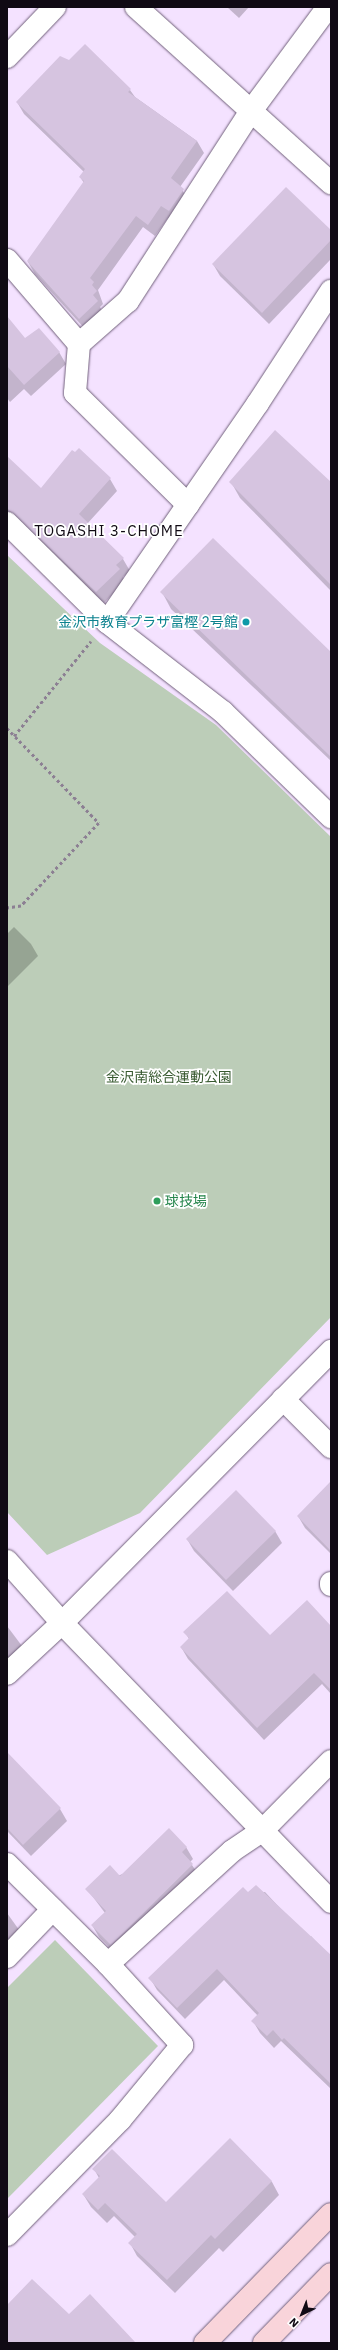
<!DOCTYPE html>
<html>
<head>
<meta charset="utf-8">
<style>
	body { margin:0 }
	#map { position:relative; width:338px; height:2350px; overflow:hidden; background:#f4e2ff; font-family:"IBM Plex Sans","Noto Sans JP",sans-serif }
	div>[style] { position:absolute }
	.green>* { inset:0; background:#bccdb8 }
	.shadow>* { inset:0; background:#0003 }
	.building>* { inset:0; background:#d6c4e0 }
	.path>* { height:2.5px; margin-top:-1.25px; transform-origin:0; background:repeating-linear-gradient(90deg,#8c7f93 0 3px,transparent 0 6px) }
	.roads { filter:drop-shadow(0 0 1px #71617b) drop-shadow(0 0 1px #71617b) }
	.minor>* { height:22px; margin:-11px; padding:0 11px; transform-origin:11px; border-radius:11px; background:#fff }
	.major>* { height:22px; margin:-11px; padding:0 11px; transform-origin:11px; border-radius:11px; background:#f9d4da }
	.dots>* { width:11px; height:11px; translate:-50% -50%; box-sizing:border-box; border:2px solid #fff; border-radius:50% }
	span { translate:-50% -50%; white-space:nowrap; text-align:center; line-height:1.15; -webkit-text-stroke:3.5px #fff; paint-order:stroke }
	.culture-label { font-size:14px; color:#0d838f }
	.right { translate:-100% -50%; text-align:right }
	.park-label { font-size:14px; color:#37592f }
	.leisure-label { font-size:14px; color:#27864d }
	.left { translate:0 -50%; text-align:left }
	.neighbourhood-label { font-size:15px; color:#100a14; letter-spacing:1px }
	.frame { position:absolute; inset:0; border:8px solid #100a14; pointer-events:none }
	.north { position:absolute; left:282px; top:2294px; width:40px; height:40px; -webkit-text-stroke:3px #fff; paint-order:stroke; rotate:223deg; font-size:11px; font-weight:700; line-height:16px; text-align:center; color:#100a14 }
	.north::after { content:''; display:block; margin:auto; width:14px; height:18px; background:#100a14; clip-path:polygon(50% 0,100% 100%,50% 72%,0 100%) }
</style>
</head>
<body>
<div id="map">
	<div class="green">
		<i style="clip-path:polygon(7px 555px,100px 643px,216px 725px,331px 837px,331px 1317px,140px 1513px,47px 1555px,7px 1512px)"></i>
		<i style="clip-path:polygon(55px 1940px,158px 2046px,7px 2199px,7px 1988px)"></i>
	</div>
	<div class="shadow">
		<i style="clip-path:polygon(227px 7px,249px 7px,239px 18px)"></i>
		<i style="clip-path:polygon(130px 90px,135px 97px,197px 141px,204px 153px,180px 187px,190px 202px,176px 223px,168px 218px,155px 236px,143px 227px,98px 290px,103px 304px,100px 307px,104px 314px,86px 330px,35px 274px,28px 262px,84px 183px,80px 177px,84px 172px,24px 114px,17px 102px)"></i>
		<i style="clip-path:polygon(331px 232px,331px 259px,269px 324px,220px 276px,213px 264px)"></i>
		<i style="clip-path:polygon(7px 331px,59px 352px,66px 364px,31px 396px,24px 389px,10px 402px,7px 398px)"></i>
		<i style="clip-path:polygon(7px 472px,41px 489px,110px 479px,117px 491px,87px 524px,123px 559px,130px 571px,123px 577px,126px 581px,103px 604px,7px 513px)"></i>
		<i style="clip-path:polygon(231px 482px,331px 483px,331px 591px,240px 498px)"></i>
		<i style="clip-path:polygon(162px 592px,331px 653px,331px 761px,171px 609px)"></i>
		<i style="clip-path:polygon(14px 927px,31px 944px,38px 956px,7px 987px,7px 934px)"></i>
		<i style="clip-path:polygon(331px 1483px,331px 1554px,305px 1528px,298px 1516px)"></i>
		<i style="clip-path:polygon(275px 1531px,282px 1543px,233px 1591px,194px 1551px,187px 1539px)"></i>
		<i style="clip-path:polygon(7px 1626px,22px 1646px,7px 1661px)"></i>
		<i style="clip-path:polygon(185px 1632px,270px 1637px,331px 1635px,331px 1694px,322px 1684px,264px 1740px,188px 1659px,181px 1647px,189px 1639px)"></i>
		<i style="clip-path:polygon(15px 1762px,60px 1809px,67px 1821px,31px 1856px,7px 1831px,7px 1769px)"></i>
		<i style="clip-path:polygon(186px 1847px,193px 1859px,190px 1862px,200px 1877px,118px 1956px,99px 1937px,92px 1925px,105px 1913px,87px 1889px)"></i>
		<i style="clip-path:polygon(265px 1892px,308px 1938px,311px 1936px,331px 1957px,331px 2089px,281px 2041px,274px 2048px,260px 2033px,253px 2021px,258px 2016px,224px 1980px,185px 2019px,157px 1990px,150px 1978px,248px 1894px)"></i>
		<i style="clip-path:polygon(7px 1913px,22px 1934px,7px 1949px)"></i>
		<i style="clip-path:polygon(230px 2139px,272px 2182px,279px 2195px,223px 2252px,219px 2248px,175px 2293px,137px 2256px,130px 2243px,135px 2237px,114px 2216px,107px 2223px,91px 2207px,83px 2194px,99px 2178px,94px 2169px,166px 2204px)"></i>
	</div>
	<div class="building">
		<i style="clip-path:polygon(85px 44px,131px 89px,128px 92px,197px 141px,171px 178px,184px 189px,169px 211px,161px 206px,148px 225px,136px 216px,90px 278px,94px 282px,92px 285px,97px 291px,93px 295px,98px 301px,79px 319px,27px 261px,84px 181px,79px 177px,85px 169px,16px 102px,60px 56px,69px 60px)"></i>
		<i style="clip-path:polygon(286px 187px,331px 230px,331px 240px,262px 313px,212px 264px)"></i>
		<i style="clip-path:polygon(7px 316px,25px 338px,39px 328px,60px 352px,24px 385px,7px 366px)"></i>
		<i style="clip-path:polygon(275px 430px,331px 482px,331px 585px,229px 482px)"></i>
		<i style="clip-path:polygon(79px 448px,111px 478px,79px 514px,124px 558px,116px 565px,120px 569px,96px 592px,7px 508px,7px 456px,41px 488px,72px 450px,75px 452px)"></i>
		<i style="clip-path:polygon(213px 538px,331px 652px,331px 757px,160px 592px)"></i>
		<i style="clip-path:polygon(331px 1481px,331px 1551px,297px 1516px)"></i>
		<i style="clip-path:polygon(236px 1490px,276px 1531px,226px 1580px,186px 1539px)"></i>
		<i style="clip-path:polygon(227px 1591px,270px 1635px,307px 1600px,331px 1626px,331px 1690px,314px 1673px,257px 1728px,180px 1647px,189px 1638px,183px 1632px)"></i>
		<i style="clip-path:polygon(7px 1752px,61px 1808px,23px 1845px,7px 1828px)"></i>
		<i style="clip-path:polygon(169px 1828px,187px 1847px,182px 1852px,193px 1864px,111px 1945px,91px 1925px,106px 1911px,85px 1889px,110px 1865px,120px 1876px)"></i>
		<i style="clip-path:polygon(256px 1885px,331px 1955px,331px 2084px,284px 2038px,282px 2040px,273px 2030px,267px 2036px,251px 2021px,259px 2013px,217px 1969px,177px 2008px,148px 1978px,243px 1887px,248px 1892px)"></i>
		<i style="clip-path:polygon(230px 2138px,272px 2181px,215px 2239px,211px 2235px,167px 2280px,128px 2243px,137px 2234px,105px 2203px,98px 2210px,82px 2194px,100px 2176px,92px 2169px,112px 2149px,166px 2202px)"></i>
		<i style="clip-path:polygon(32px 2279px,69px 2314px,90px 2294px,136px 2343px,7px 2343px,7px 2305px)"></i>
	</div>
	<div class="path">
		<i style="left:7px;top:728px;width:132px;rotate:45.9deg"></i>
		<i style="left:99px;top:823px;width:114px;rotate:133.2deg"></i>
		<i style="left:21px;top:906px;width:14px;rotate:172deg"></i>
		<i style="left:14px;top:736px;width:122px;rotate:-51deg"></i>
	</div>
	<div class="roads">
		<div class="minor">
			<i style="left:136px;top:7px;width:263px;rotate:42.1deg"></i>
			<i style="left:7px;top:57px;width:69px;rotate:-46.2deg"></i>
			<i style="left:7px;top:260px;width:111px;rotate:49.4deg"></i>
			<i style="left:79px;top:344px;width:49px;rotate:94.7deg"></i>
			<i style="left:75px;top:393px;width:159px;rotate:44.7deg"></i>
			<i style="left:79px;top:344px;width:65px;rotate:-41.3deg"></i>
			<i style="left:128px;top:301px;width:226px;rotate:-57.1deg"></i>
			<i style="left:251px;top:111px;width:129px;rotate:-53.5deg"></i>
			<i style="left:7px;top:523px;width:141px;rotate:44.7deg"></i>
			<i style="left:107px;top:622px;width:147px;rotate:37.8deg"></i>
			<i style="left:223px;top:712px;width:151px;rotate:44.2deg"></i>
			<i style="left:107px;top:622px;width:266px;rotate:-55.4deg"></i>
			<i style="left:258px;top:403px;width:134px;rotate:-56.9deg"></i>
			<i style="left:283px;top:1399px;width:68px;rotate:45deg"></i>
			<i style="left:7px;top:1561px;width:83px;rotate:48.4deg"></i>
			<i style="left:62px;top:1623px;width:388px;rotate:46deg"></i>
			<i style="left:331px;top:1583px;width:2px;rotate:90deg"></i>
			<i style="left:7px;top:1674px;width:75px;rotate:-42.8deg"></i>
			<i style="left:62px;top:1623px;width:383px;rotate:-45.3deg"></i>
			<i style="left:7px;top:1864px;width:142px;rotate:44.7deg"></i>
			<i style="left:108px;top:1964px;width:110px;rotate:47.6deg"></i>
			<i style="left:182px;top:2045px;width:97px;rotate:129.6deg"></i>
			<i style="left:120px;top:2120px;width:161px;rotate:134.5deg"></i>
			<i style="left:7px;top:1957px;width:66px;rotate:-46.2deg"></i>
			<i style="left:108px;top:1964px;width:168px;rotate:-42.3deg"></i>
			<i style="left:232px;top:1851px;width:36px;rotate:-34deg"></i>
			<i style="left:262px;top:1831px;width:98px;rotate:-45.4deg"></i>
		</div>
		<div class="major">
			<i style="left:205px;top:2343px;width:180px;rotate:-45.7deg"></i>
			<i style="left:264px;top:2343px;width:96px;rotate:-45.8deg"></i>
		</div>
	</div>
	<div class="dots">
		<i style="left:246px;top:622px;background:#0f9aa8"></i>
		<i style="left:157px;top:1201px;background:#2e9e5b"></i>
	</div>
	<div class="culture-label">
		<span class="right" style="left:238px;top:622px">金沢市教育プラザ富樫 2号館</span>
	</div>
	<div class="park-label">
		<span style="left:169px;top:1077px">金沢南総合運動公園</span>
	</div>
	<div class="leisure-label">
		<span class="left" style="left:165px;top:1201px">球技場</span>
	</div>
	<div class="neighbourhood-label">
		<span style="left:109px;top:531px">TOGASHI 3-CHOME</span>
	</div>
	<div class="frame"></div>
	<div class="north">N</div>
</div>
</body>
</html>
